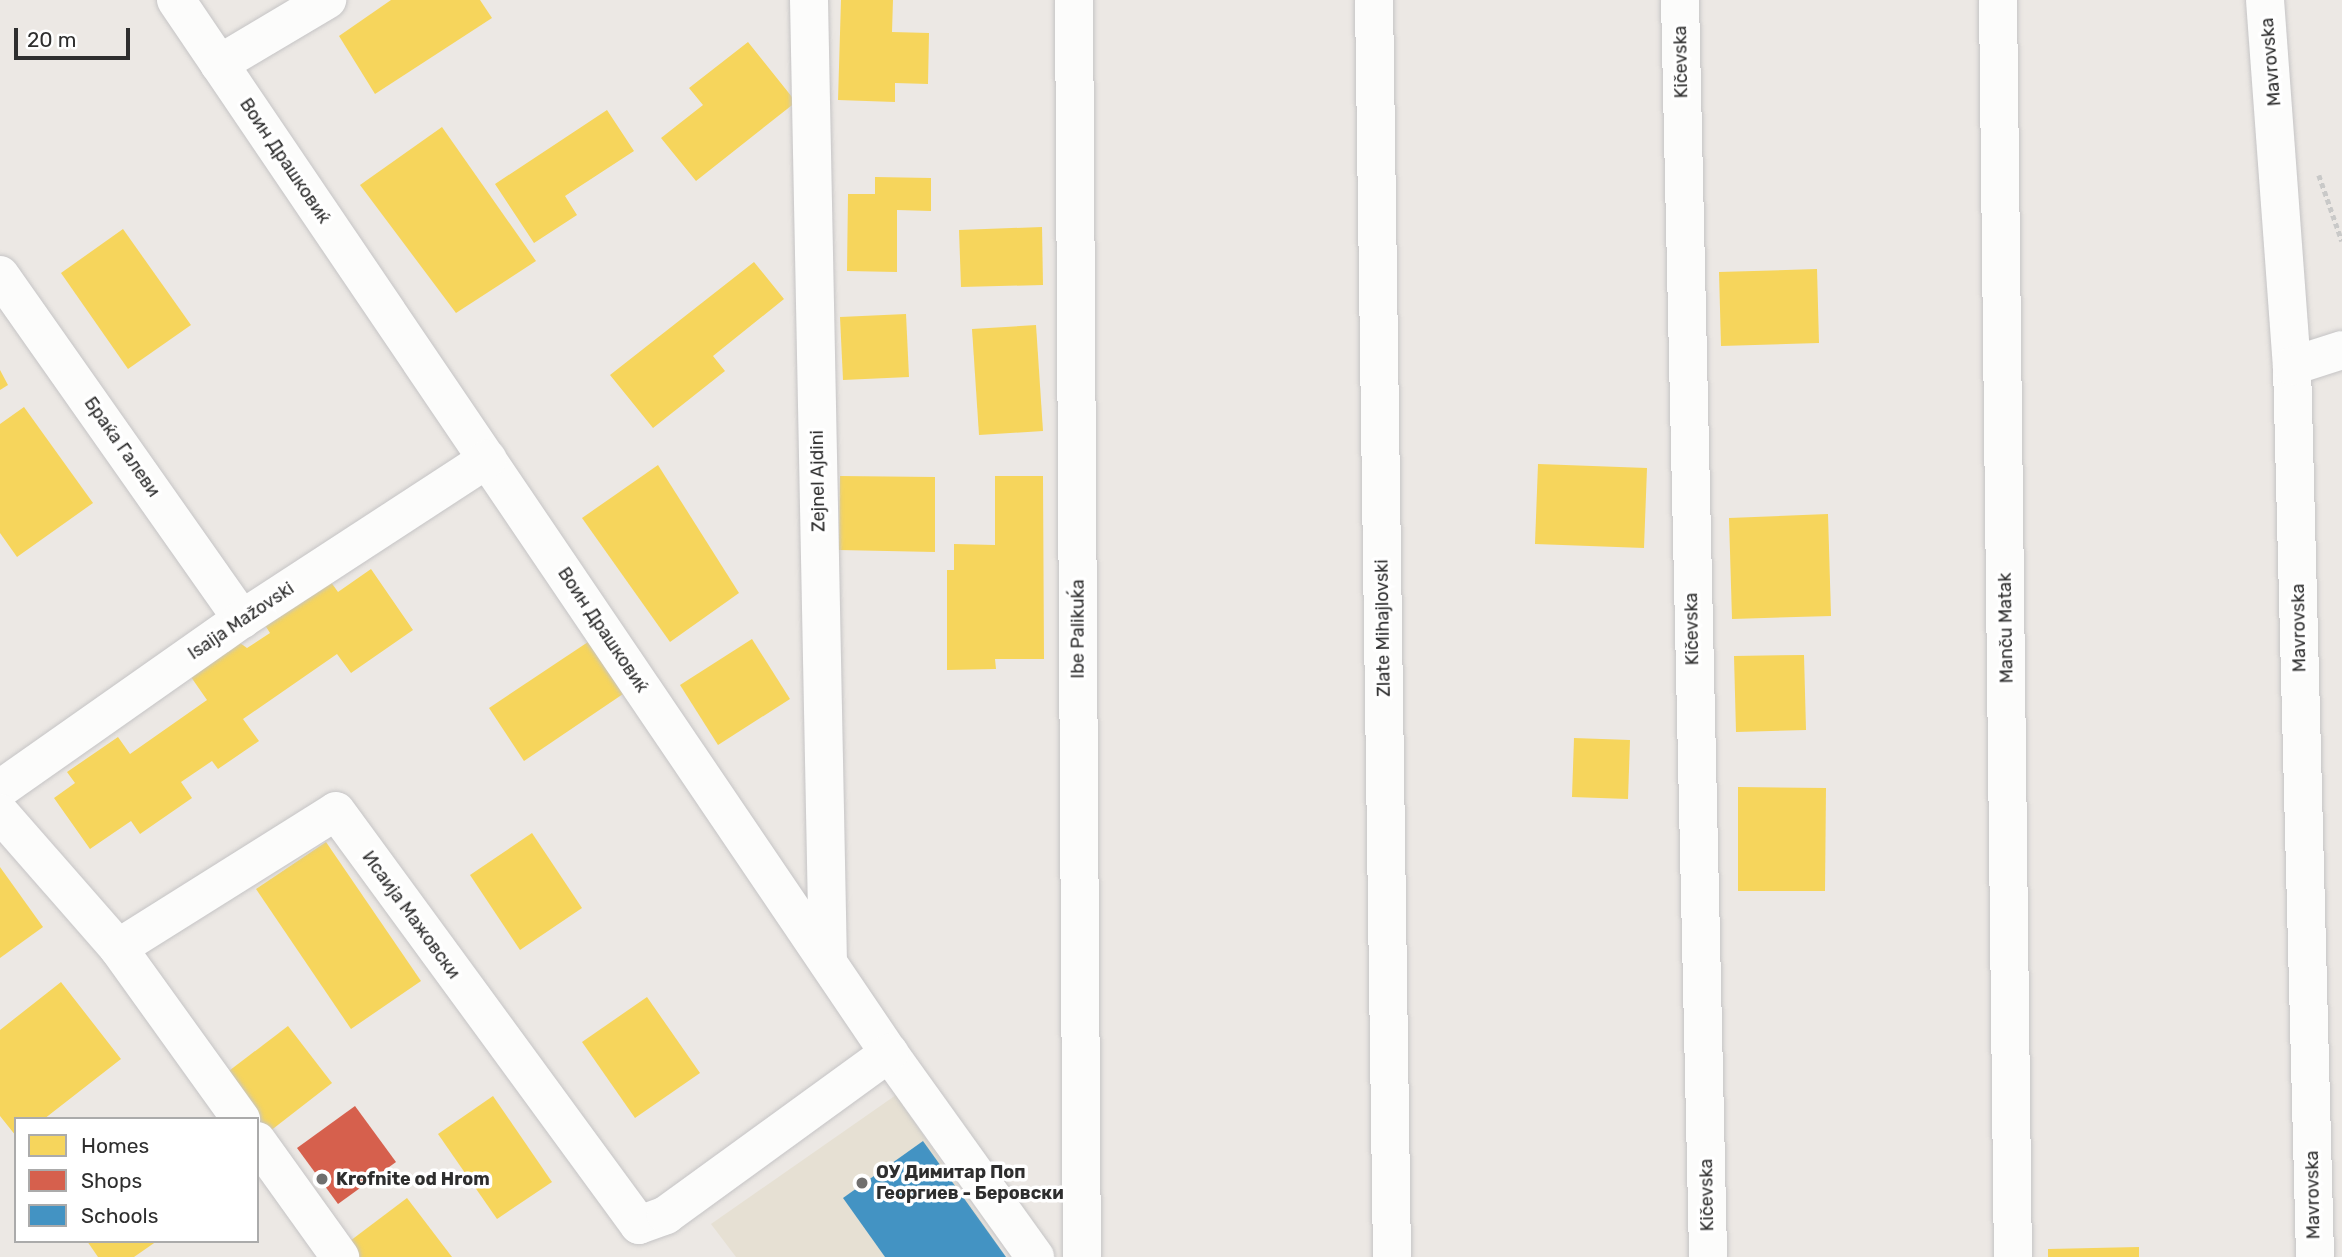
<!DOCTYPE html>
<html>
<head>
<meta charset="utf-8">
<style>
	body { margin:0 }
	#map { position:relative; width:2342px; height:1257px; overflow:hidden; background:#ece8e4; font-family:Rubik,sans-serif }
	div>[style] { position:absolute }
	.education>* { inset:0; background:#e6e0d3 }
	.homes>* { inset:0; background:#f6d55c }
	.shops>* { inset:0; background:#d6604d }
	.schools>* { inset:0; background:#4393c3 }
	.path>* { height:4.5px; margin-top:-2.25px; transform-origin:0; background:repeating-linear-gradient(90deg,#c9c9c8 0 5px,transparent 0 8.5px) }
	.roads { filter:drop-shadow(0 0 2px #c5c4c5) drop-shadow(0 0 2px #c5c4c5) }
	.street>* { height:38px; margin:-19px; padding:0 19px; transform-origin:19px; border-radius:19px; background:#fcfcfb }
	.dots>* { width:19px; height:19px; translate:-50% -50%; box-sizing:border-box; border:4px solid #fff; border-radius:50% }
	span { translate:-50% -50%; white-space:nowrap; text-align:center; line-height:1.15; -webkit-text-stroke:7px #fff; paint-order:stroke }
	.street-label { font-size:18px; color:#2e2e2e }
	.poi-label { font-size:18px; color:#2e2e2e; font-weight:700 }
	.left { translate:0 -50%; text-align:left }
	.legend { position:absolute; left:14px; top:1117px; width:245px; height:126px; box-sizing:border-box; background:#fff; border:2px solid #ababab; margin:0; padding:9px 12px; list-style:none; font-size:21px; color:#2e2e2e }
	.legend li { display:flex; align-items:center; gap:14px; height:35px }
	.legend b { width:35px; border:2px solid #ababab }
	.scale { position:absolute; left:14px; top:28px; width:116px; height:32px; box-sizing:border-box; border:4px solid #2e2e2e; border-top:0; padding-left:9px; font-size:21px; line-height:24px; white-space:nowrap; color:#2e2e2e; -webkit-text-stroke:5px #fff; paint-order:stroke }
</style>
</head>
<body>
<div id="map">
	<div class="education">
		<i style="clip-path:polygon(896px 1095px,1006px 1257px,736px 1257px,711px 1224px)"></i>
	</div>
	<div class="homes">
		<i style="clip-path:polygon(391px 0,480px 0,492px 18px,375px 94px,339px 36px)"></i>
		<i style="clip-path:polygon(841px 0,893px 0,892px 32px,929px 33px,928px 84px,895px 83px,895px 102px,838px 100px)"></i>
		<i style="clip-path:polygon(748px 42px,796px 102px,696px 181px,661px 138px,703px 105px,689px 88px)"></i>
		<i style="clip-path:polygon(607px 110px,634px 151px,565px 196px,577px 215px,534px 243px,495px 184px)"></i>
		<i style="clip-path:polygon(442px 127px,536px 261px,456px 313px,360px 185px)"></i>
		<i style="clip-path:polygon(875px 177px,931px 178px,931px 211px,897px 210px,897px 272px,847px 271px,848px 194px,875px 194px)"></i>
		<i style="clip-path:polygon(1042px 227px,1043px 285px,961px 287px,959px 230px)"></i>
		<i style="clip-path:polygon(123px 229px,191px 325px,128px 369px,61px 273px)"></i>
		<i style="clip-path:polygon(754px 262px,784px 299px,713px 356px,725px 371px,653px 428px,610px 375px)"></i>
		<i style="clip-path:polygon(1817px 269px,1819px 343px,1721px 346px,1719px 272px)"></i>
		<i style="clip-path:polygon(906px 314px,909px 377px,843px 380px,840px 317px)"></i>
		<i style="clip-path:polygon(1036px 325px,1043px 431px,979px 435px,972px 329px)"></i>
		<i style="clip-path:polygon(0 370px,8px 385px,0 390px)"></i>
		<i style="clip-path:polygon(24px 407px,93px 503px,17px 557px,0 533px,0 424px)"></i>
		<i style="clip-path:polygon(1538px 464px,1647px 468px,1644px 548px,1535px 544px)"></i>
		<i style="clip-path:polygon(658px 465px,739px 593px,670px 642px,582px 518px)"></i>
		<i style="clip-path:polygon(840px 476px,935px 477px,935px 552px,839px 550px)"></i>
		<i style="clip-path:polygon(995px 476px,1043px 476px,1044px 659px,995px 659px,996px 669px,947px 670px,947px 570px,954px 570px,954px 544px,995px 545px)"></i>
		<i style="clip-path:polygon(1828px 514px,1831px 616px,1732px 619px,1729px 518px)"></i>
		<i style="clip-path:polygon(371px 569px,413px 630px,351px 673px,337px 654px,243px 719px,259px 741px,218px 769px,212px 761px,181px 782px,192px 798px,140px 834px,131px 821px,90px 849px,54px 798px,75px 783px,67px 772px,118px 737px,130px 754px,207px 700px,191px 677px,240px 643px,247px 648px,270px 633px,263px 622px,328px 578px,338px 592px)"></i>
		<i style="clip-path:polygon(752px 639px,790px 699px,718px 745px,680px 685px)"></i>
		<i style="clip-path:polygon(588px 642px,623px 694px,524px 761px,489px 708px)"></i>
		<i style="clip-path:polygon(1804px 655px,1806px 730px,1736px 732px,1734px 656px)"></i>
		<i style="clip-path:polygon(1574px 738px,1630px 740px,1628px 799px,1572px 797px)"></i>
		<i style="clip-path:polygon(1738px 787px,1826px 788px,1825px 891px,1738px 891px)"></i>
		<i style="clip-path:polygon(532px 833px,582px 908px,520px 950px,470px 875px)"></i>
		<i style="clip-path:polygon(326px 842px,421px 981px,351px 1029px,256px 889px)"></i>
		<i style="clip-path:polygon(0 867px,43px 927px,0 958px)"></i>
		<i style="clip-path:polygon(61px 982px,121px 1059px,44px 1119px,16px 1119px,16px 1136px,0 1116px,0 1030px)"></i>
		<i style="clip-path:polygon(647px 997px,700px 1073px,635px 1118px,582px 1042px)"></i>
		<i style="clip-path:polygon(288px 1026px,332px 1083px,265px 1135px,221px 1077px)"></i>
		<i style="clip-path:polygon(493px 1096px,552px 1182px,497px 1219px,438px 1134px)"></i>
		<i style="clip-path:polygon(407px 1198px,452px 1257px,355px 1257px,346px 1244px)"></i>
		<i style="clip-path:polygon(87px 1241px,157px 1241px,134px 1257px,98px 1257px)"></i>
		<i style="clip-path:polygon(2139px 1247px,2139px 1257px,2048px 1257px,2048px 1249px)"></i>
	</div>
	<div class="shops">
		<i style="clip-path:polygon(355px 1106px,396px 1162px,338px 1204px,297px 1148px)"></i>
	</div>
	<div class="schools">
		<i style="clip-path:polygon(923px 1141px,1006px 1257px,885px 1257px,843px 1198px)"></i>
	</div>
	<div class="path">
		<i style="left:2319px;top:175px;width:70px;rotate:70.8deg"></i>
	</div>
	<div class="roads">
		<div class="street">
			<i style="left:176px;top:0;width:1272px;rotate:55.9deg"></i>
			<i style="left:889px;top:1053px;width:251px;rotate:54.4deg"></i>
			<i style="left:809px;top:0;width:962px;rotate:88.87deg"></i>
			<i style="left:1074px;top:0;width:1257px;rotate:89.64deg"></i>
			<i style="left:1374px;top:0;width:1257px;rotate:89.18deg"></i>
			<i style="left:1680px;top:0;width:1257px;rotate:88.72deg"></i>
			<i style="left:1998px;top:0;width:1257px;rotate:89.32deg"></i>
			<i style="left:2265px;top:0;width:367px;rotate:85.8deg"></i>
			<i style="left:2292px;top:366px;width:891px;rotate:88.52deg"></i>
			<i style="left:219px;top:64px;width:126px;rotate:-30.7deg"></i>
			<i style="left:0;top:275px;width:421px;rotate:54.9deg"></i>
			<i style="left:2292px;top:366px;width:52px;rotate:-17.7deg"></i>
			<i style="left:0;top:789px;width:296px;rotate:-35.1deg"></i>
			<i style="left:242px;top:619px;width:293px;rotate:-33.1deg"></i>
			<i style="left:0;top:813px;width:179px;rotate:48.8deg"></i>
			<i style="left:118px;top:948px;width:211px;rotate:54.3deg"></i>
			<i style="left:118px;top:948px;width:257px;rotate:-32.1deg"></i>
			<i style="left:336px;top:811px;width:513px;rotate:53.8deg"></i>
			<i style="left:639px;top:1225px;width:29px;rotate:-20deg"></i>
			<i style="left:666px;top:1215px;width:276px;rotate:-36deg"></i>
			<i style="left:257px;top:1141px;width:143px;rotate:54.4deg"></i>
		</div>
	</div>
	<div class="dots">
		<i style="left:322px;top:1179px;background:#706f6e"></i>
		<i style="left:862px;top:1183px;background:#706f6e"></i>
	</div>
	<div class="street-label">
		<span style="left:1681px;top:62px;rotate:-91deg">Kičevska</span>
		<span style="left:2271px;top:62px;rotate:-95deg">Mavrovska</span>
		<span style="left:285px;top:161px;rotate:56deg">Воин Драшковиќ</span>
		<span style="left:122px;top:447px;rotate:55deg">Браќа Галеви</span>
		<span style="left:818px;top:481px;rotate:-91deg">Zejnel Ajdini</span>
		<span style="left:241px;top:621px;rotate:-34deg">Isaija Mažovski</span>
		<span style="left:1383px;top:628px;rotate:-91deg">Zlate Mihajlovski</span>
		<span style="left:2006px;top:628px;rotate:-91deg">Manču Matak</span>
		<span style="left:2299px;top:628px;rotate:-91deg">Mavrovska</span>
		<span style="left:1078px;top:629px;rotate:-90deg">Ibe Palikuḱa</span>
		<span style="left:1692px;top:629px;rotate:-91deg">Kičevska</span>
		<span style="left:603px;top:630px;rotate:56deg">Воин Драшковиќ</span>
		<span style="left:411px;top:915px;rotate:54deg">Исаија Мажовски</span>
		<span style="left:1707px;top:1195px;rotate:-91deg">Kičevska</span>
		<span style="left:2313px;top:1195px;rotate:-91deg">Mavrovska</span>
	</div>
	<div class="poi-label">
		<span class="left" style="left:876px;top:1183px">ОУ Димитар Поп<br>Георгиев - Беровски</span>
		<span class="left" style="left:336px;top:1179px">Krofnite od Hrom</span>
	</div>
	<ul class="legend">
	<li><b style="height:19px;background:#f6d55c"></b>Homes</li>
	<li><b style="height:19px;background:#d6604d"></b>Shops</li>
	<li><b style="height:19px;background:#4393c3"></b>Schools</li>
	</ul>
	<div class="scale">20 m</div>
</div>
</body>
</html>
